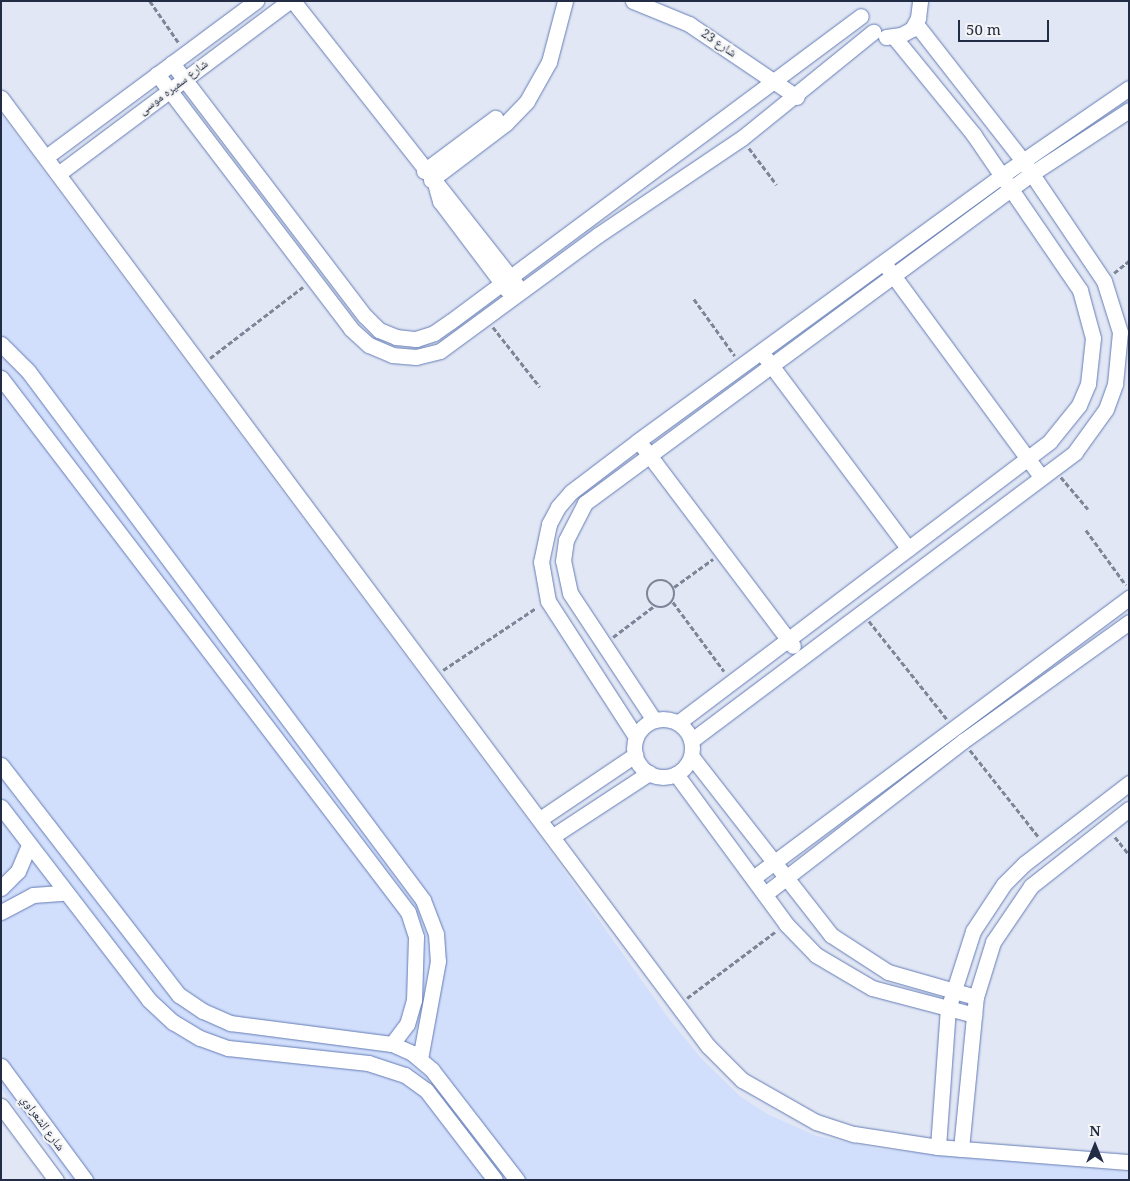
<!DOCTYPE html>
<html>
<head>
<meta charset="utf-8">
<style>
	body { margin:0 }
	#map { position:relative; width:1130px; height:1181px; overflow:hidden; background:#e1e7f4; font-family:"Noto Serif","Noto Naskh Arabic",serif }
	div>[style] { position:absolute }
	.built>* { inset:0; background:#d2dffc }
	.path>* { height:2.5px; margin-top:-1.25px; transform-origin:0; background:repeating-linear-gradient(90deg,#7d8598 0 5px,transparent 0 7.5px) }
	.path>.ring { margin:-1.25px; padding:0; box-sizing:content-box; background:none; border:2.5px solid #7d8598; border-radius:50% }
	.roads { filter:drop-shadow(0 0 1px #647cb6) drop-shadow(0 0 1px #647cb6) }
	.minor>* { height:15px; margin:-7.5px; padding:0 7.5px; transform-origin:7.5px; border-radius:7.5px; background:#fff }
	.minor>.ring { margin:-7.5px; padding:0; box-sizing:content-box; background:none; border:15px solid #fff; border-radius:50% }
	span { translate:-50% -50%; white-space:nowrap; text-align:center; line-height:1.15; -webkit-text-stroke:4px #f4f4f4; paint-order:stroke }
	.street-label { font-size:12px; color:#222c44 }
	.frame { position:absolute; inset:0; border:2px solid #222c44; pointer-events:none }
	.north { position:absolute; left:1070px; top:1121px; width:50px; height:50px; -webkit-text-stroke:4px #f4f4f4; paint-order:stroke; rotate:0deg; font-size:14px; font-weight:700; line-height:20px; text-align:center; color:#222c44 }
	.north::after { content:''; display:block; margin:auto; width:18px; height:22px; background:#222c44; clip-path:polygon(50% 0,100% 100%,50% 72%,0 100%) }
	.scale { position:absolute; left:958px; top:20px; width:91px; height:22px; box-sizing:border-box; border:2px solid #222c44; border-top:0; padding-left:6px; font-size:15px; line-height:18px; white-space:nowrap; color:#222c44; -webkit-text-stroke:4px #f4f4f4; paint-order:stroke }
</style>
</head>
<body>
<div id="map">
	<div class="built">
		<i style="clip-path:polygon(1px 114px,538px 834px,669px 1019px,701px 1058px,741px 1097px,769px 1115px,817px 1136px,880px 1149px,1129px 1172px,1129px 1180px,71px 1180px,1px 1089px)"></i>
	</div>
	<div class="path">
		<i style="left:150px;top:1px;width:51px;rotate:55.4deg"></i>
		<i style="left:749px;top:148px;width:46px;rotate:52.9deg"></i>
		<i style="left:1114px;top:273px;width:19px;rotate:-39deg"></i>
		<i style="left:694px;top:299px;width:70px;rotate:54.3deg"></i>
		<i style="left:493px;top:327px;width:76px;rotate:51.9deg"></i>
		<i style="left:210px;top:358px;width:117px;rotate:-37.4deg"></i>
		<i style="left:1061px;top:477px;width:42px;rotate:49.8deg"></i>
		<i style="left:1086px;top:530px;width:68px;rotate:54deg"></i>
		<i class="ring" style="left:647px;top:580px;width:25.5px;height:25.5px"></i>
		<i style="left:674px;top:587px;width:48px;rotate:-35.7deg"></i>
		<i style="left:673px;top:602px;width:86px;rotate:53.5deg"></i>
		<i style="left:869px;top:621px;width:125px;rotate:51.5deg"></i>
		<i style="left:613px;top:637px;width:51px;rotate:-37.1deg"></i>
		<i style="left:443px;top:670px;width:112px;rotate:-33.7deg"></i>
		<i style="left:970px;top:750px;width:110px;rotate:51.7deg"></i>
		<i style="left:1115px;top:837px;width:22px;rotate:51deg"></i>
		<i style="left:687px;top:998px;width:110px;rotate:-36.9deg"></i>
	</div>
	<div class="roads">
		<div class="minor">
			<i style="left:293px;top:1px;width:362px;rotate:51.8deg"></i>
			<i style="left:633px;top:1px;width:61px;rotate:22.3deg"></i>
			<i style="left:689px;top:24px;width:130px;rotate:34.1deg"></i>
			<i style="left:886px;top:37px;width:15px;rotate:-8deg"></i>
			<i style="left:901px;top:35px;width:13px;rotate:-29deg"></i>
			<i style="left:912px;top:29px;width:13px;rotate:-61deg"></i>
			<i style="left:918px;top:18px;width:17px;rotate:-83deg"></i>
			<i style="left:172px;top:63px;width:318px;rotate:52.7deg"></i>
			<i style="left:365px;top:316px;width:20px;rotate:45deg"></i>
			<i style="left:379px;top:330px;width:18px;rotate:22deg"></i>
			<i style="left:396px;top:337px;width:20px;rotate:6deg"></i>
			<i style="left:416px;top:339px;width:19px;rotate:-18deg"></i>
			<i style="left:434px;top:333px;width:19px;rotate:-35deg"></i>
			<i style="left:450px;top:322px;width:512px;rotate:-36.67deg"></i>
			<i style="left:157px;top:74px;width:320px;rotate:52.7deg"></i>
			<i style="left:351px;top:329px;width:24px;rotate:42deg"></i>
			<i style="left:369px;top:345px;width:25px;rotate:23deg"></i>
			<i style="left:392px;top:355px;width:24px;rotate:5deg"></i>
			<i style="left:416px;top:357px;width:25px;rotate:-14deg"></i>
			<i style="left:440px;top:351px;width:196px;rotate:-36.3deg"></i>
			<i style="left:598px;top:235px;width:174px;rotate:-34deg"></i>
			<i style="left:742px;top:138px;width:169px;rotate:-39deg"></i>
			<i style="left:1px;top:98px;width:1183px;rotate:53.29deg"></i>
			<i style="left:708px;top:1046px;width:48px;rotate:45deg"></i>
			<i style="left:742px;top:1080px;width:85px;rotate:29.6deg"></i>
			<i style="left:816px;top:1122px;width:40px;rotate:18deg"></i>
			<i style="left:854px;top:1134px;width:85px;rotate:8.8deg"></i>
			<i style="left:938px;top:1147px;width:192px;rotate:4.5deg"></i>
			<i style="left:46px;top:157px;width:262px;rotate:-36.6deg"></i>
			<i style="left:424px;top:171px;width:89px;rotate:-36.7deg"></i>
			<i style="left:58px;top:174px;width:289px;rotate:-36.8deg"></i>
			<i style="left:431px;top:180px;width:94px;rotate:-37.2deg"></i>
			<i style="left:506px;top:123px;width:30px;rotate:-46deg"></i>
			<i style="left:527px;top:101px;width:45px;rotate:-60.6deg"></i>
			<i style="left:549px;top:62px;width:63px;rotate:-75.3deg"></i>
			<i style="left:436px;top:187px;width:15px;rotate:74deg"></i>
			<i style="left:440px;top:201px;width:111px;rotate:53deg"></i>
			<i style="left:887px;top:267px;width:260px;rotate:53.7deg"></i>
			<i style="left:1px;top:344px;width:38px;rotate:45deg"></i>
			<i style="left:28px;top:371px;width:660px;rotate:53.25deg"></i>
			<i style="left:423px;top:900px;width:36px;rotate:69deg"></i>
			<i style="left:436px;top:934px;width:27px;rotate:86deg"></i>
			<i style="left:438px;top:961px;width:100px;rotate:100.4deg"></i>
			<i style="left:765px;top:357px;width:239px;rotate:53.2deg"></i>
			<i style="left:1px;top:378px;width:671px;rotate:52.69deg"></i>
			<i style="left:408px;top:912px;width:26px;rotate:72deg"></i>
			<i style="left:416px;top:937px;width:63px;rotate:91.8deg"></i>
			<i style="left:414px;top:1000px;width:25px;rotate:106deg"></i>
			<i style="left:407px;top:1024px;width:25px;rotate:127deg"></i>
			<i style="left:643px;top:447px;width:249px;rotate:53deg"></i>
			<i class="ring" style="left:634px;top:719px;width:43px;height:43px"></i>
			<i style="left:654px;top:720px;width:152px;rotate:-123.5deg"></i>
			<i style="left:570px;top:593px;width:33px;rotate:-102deg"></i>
			<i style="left:563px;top:561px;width:21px;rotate:-82deg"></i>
			<i style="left:566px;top:540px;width:42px;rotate:-62.8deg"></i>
			<i style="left:585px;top:503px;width:554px;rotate:-36.42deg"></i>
			<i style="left:1031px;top:174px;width:117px;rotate:-33.1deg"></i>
			<i style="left:679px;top:722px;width:465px;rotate:-37.1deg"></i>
			<i style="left:1050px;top:441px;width:46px;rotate:-51.1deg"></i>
			<i style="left:1079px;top:405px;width:23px;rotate:-67deg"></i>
			<i style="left:1088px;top:384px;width:46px;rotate:-83.8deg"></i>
			<i style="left:1093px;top:338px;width:50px;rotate:-105.2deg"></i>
			<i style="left:1080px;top:290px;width:188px;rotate:-124.4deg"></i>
			<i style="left:974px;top:135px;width:127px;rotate:-129.2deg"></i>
			<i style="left:636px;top:737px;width:162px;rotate:-122.9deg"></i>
			<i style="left:548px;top:601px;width:40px;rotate:-100deg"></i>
			<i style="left:541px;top:562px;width:39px;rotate:-78deg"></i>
			<i style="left:549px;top:524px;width:19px;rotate:-62deg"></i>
			<i style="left:558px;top:507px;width:20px;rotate:-49deg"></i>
			<i style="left:571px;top:492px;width:84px;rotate:-37.3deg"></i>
			<i style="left:638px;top:441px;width:449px;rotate:-36.1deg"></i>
			<i style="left:1001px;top:176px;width:155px;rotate:-34.5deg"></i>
			<i style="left:692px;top:740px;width:479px;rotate:-36.9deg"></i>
			<i style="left:1075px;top:452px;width:53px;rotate:-54.2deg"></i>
			<i style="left:1106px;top:409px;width:27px;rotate:-70deg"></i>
			<i style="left:1115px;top:384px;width:52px;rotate:-84.5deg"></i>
			<i style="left:1120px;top:332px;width:53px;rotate:-107.4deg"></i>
			<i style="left:1104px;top:281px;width:145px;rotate:-124deg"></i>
			<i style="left:1023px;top:161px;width:174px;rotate:-128deg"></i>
			<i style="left:692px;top:757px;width:226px;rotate:52deg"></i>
			<i style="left:831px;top:935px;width:68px;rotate:33deg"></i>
			<i style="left:888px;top:972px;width:91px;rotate:15.9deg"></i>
			<i style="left:1px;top:765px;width:291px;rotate:52.3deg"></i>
			<i style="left:179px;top:995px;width:29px;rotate:34deg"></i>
			<i style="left:203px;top:1011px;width:30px;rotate:24deg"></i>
			<i style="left:230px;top:1023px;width:163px;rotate:7.4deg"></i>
			<i style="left:392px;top:1044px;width:22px;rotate:24deg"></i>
			<i style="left:412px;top:1053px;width:26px;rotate:40deg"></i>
			<i style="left:432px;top:1070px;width:139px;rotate:52.3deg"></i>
			<i style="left:676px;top:774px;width:186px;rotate:53.7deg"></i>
			<i style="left:786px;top:924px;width:43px;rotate:45.9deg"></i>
			<i style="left:816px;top:955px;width:65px;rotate:30.5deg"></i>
			<i style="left:872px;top:988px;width:106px;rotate:14.7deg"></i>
			<i style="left:1px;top:807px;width:243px;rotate:52.5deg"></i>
			<i style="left:149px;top:1000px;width:33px;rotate:43deg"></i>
			<i style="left:173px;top:1022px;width:31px;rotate:31deg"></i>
			<i style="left:200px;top:1038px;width:30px;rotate:20deg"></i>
			<i style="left:228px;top:1048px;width:141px;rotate:6.1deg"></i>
			<i style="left:368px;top:1063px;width:39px;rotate:18deg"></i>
			<i style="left:405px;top:1075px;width:26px;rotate:36deg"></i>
			<i style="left:426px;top:1090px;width:113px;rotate:52.5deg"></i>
			<i style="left:540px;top:819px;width:115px;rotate:-34deg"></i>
			<i style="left:553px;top:836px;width:115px;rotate:-33.3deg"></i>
			<i style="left:753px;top:878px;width:469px;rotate:-36.7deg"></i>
			<i style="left:1px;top:888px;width:24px;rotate:-45deg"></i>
			<i style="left:18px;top:871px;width:28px;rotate:-67deg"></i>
			<i style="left:765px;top:894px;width:250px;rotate:-37.7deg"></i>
			<i style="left:963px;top:741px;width:204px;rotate:-35.6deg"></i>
			<i style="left:1px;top:912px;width:36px;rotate:-28deg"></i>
			<i style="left:33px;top:895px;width:31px;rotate:-4deg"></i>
			<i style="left:1px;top:1066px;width:142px;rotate:53.6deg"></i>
			<i style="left:1px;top:1106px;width:92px;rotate:53.4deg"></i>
			<i style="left:938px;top:1147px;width:138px;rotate:-85.9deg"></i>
			<i style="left:948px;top:1009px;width:82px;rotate:-72.2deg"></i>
			<i style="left:973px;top:931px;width:56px;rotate:-56.6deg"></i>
			<i style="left:1004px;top:884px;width:28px;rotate:-45deg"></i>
			<i style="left:1024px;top:864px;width:133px;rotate:-37.6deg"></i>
			<i style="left:961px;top:1149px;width:153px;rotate:-84.4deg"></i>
			<i style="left:976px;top:997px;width:58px;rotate:-72.8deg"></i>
			<i style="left:993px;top:942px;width:68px;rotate:-55.8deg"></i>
			<i style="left:1031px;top:886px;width:125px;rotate:-38.2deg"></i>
		</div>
	</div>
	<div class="street-label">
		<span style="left:719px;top:43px;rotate:34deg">شارع 23</span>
		<span style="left:173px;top:87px;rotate:-37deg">شارع سميره موسى</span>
		<span style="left:43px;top:1123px;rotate:54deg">شارع الشعراوي</span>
	</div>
	<div class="frame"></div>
	<div class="north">N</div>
	<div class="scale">50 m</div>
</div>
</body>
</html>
